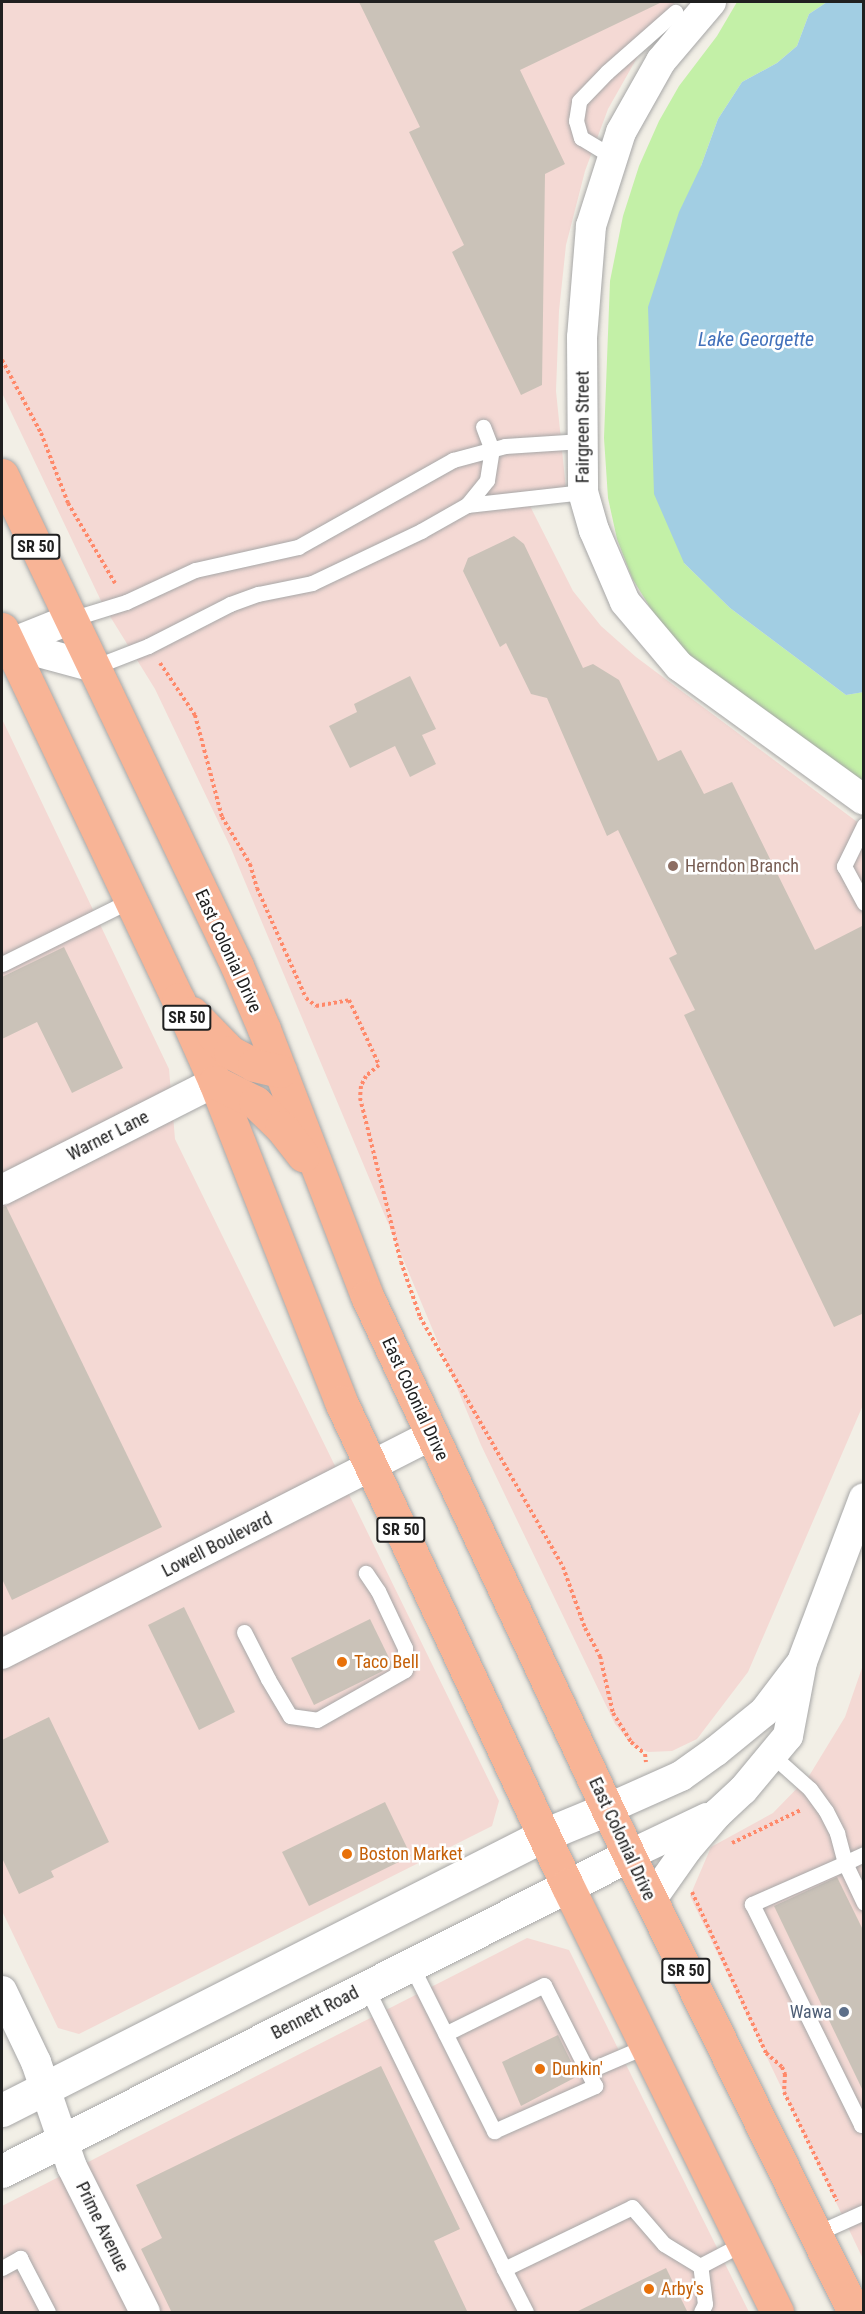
<!DOCTYPE html>
<html>
<head>
<meta charset="utf-8">
<style>
	body { margin:0 }
	#map { position:relative; width:865px; height:2314px; overflow:hidden; background:#f2efe6; font-family:"Roboto Condensed",sans-serif }
	div>[style] { position:absolute }
	.commercial>* { inset:0; background:#f4d9d4 }
	.grass>* { inset:0; background:#c3f0a7 }
	.water>* { inset:0; background:#a2cee3 }
	.building>* { inset:0; background:#cac2b8 }
	.path>* { height:4px; margin-top:-2px; transform-origin:0; background:repeating-linear-gradient(90deg,#ff896a 0 3px,transparent 0 6px) }
	.roads { filter:drop-shadow(0 0 2px #a7a7a7) drop-shadow(0 0 2px #a7a7a7) }
	.service>* { height:15px; margin:-7.5px; padding:0 7.5px; transform-origin:7.5px; border-radius:7.5px; background:#fff }
	.minor>* { height:30px; margin:-15px; padding:0 15px; transform-origin:15px; border-radius:15px; background:#fff }
	.tertiary>* { height:33px; margin:-16.5px; padding:0 16.5px; transform-origin:16.5px; border-radius:16.5px; background:#fff }
	.trunk>* { height:33px; margin:-16.5px; padding:0 16.5px; transform-origin:16.5px; border-radius:16.5px; background:#f8b496 }
	.dots>* { width:16px; height:16px; translate:-50% -50%; box-sizing:border-box; border:3px solid #fff; border-radius:50% }
	span { translate:-50% -50%; white-space:nowrap; text-align:center; line-height:1.15; -webkit-text-stroke:5px #fff; paint-order:stroke }
	.shield-label span { padding:2px 4px; background:#fff; border:2px solid; border-radius:4px; -webkit-text-stroke-width:0 }
	.shield-label { font-size:16px; color:#202020; font-weight:700 }
	.street-label { font-size:18px; color:#202020 }
	.education-label { font-size:18px; color:#785e54 }
	.left { translate:0 -50%; text-align:left }
	.food-label { font-size:18px; color:#c56008 }
	.service-label { font-size:18px; color:#4e5e75 }
	.right { translate:-100% -50%; text-align:right }
	.water-label { font-size:20px; color:#4271bb; font-style:italic }
	.frame { position:absolute; inset:0; border:3px solid #202020; pointer-events:none }
</style>
</head>
<body>
<div id="map">
	<div class="commercial">
		<i style="clip-path:polygon(2px 2px,675px 2px,638px 56px,608px 109px,585px 171px,566px 245px,559px 311px,556px 391px,566px 489px,530px 506px,573px 591px,601px 626px,636px 657px,864px 827px,863px 1405px,748px 1672px,697px 1739px,672px 1751px,648px 1752px,632px 1745px,615px 1724px,481px 1445px,230px 846px,155px 689px,103px 605px,2px 393px)"></i>
		<i style="clip-path:polygon(2px 719px,169px 1069px,175px 1139px,499px 1801px,492px 1826px,79px 2034px,58px 2028px,2px 1911px)"></i>
		<i style="clip-path:polygon(863px 1665px,863px 2259px,690px 1896px,711px 1847px,773px 1813px,809px 1776px,845px 1717px)"></i>
		<i style="clip-path:polygon(527px 1938px,569px 1950px,749px 2312px,2px 2312px,2px 2206px)"></i>
	</div>
	<div class="grass">
		<i style="clip-path:polygon(737px 2px,827px 2px,809px 14px,797px 46px,777px 63px,742px 82px,718px 119px,701px 166px,684px 563px,730px 608px,846px 695px,863px 692px,863px 788px,700px 665px,682px 648px,656px 617px,632px 578px,617px 539px,608px 498px,604px 438px,610px 281px,623px 216px,639px 166px,659px 121px,679px 86px,717px 36px)"></i>
	</div>
	<div class="water">
		<i style="clip-path:polygon(827px 2px,864px 2px,864px 692px,846px 695px,730px 608px,684px 563px,654px 494px,648px 307px,679px 212px,701px 166px,718px 119px,742px 82px,777px 63px,797px 46px,809px 14px)"></i>
	</div>
	<div class="building">
		<i style="clip-path:polygon(359px 2px,662px 2px,520px 70px,565px 164px,545px 174px,542px 385px,521px 395px,452px 252px,464px 245px,409px 132px,420px 127px)"></i>
		<i style="clip-path:polygon(514px 536px,524px 544px,583px 668px,593px 664px,619px 680px,658px 761px,681px 750px,704px 794px,732px 782px,815px 950px,864px 925px,864px 1313px,834px 1327px,684px 1015px,695px 1010px,669px 958px,677px 954px,618px 830px,607px 836px,547px 698px,531px 694px,506px 643px,500px 647px,463px 571px,468px 558px)"></i>
		<i style="clip-path:polygon(410px 676px,436px 729px,422px 735px,436px 764px,410px 777px,395px 746px,350px 768px,329px 726px,357px 712px,354px 704px)"></i>
		<i style="clip-path:polygon(64px 947px,123px 1068px,72px 1093px,37px 1022px,2px 1039px,2px 977px)"></i>
		<i style="clip-path:polygon(6px 1206px,162px 1527px,12px 1600px,2px 1579px,2px 1207px)"></i>
		<i style="clip-path:polygon(184px 1607px,235px 1712px,199px 1730px,148px 1625px)"></i>
		<i style="clip-path:polygon(370px 1619px,393px 1666px,314px 1705px,291px 1658px)"></i>
		<i style="clip-path:polygon(49px 1717px,109px 1842px,51px 1871px,54px 1877px,19px 1894px,2px 1858px,2px 1740px)"></i>
		<i style="clip-path:polygon(385px 1802px,411px 1856px,309px 1906px,282px 1852px)"></i>
		<i style="clip-path:polygon(837px 1877px,864px 1932px,864px 2093px,774px 1906px)"></i>
		<i style="clip-path:polygon(558px 2035px,578px 2076px,521px 2106px,502px 2062px)"></i>
		<i style="clip-path:polygon(381px 2066px,460px 2229px,434px 2241px,468px 2313px,172px 2313px,141px 2249px,162px 2238px,136px 2185px)"></i>
		<i style="clip-path:polygon(666px 2268px,688px 2313px,574px 2313px)"></i>
	</div>
	<div class="path">
		<i style="left:2px;top:360px;width:83px;rotate:61.9deg"></i>
		<i style="left:41px;top:433px;width:75px;rotate:68.9deg"></i>
		<i style="left:68px;top:503px;width:93px;rotate:59.6deg"></i>
		<i style="left:160px;top:663px;width:63px;rotate:56.1deg"></i>
		<i style="left:195px;top:715px;width:106px;rotate:75.2deg"></i>
		<i style="left:222px;top:817px;width:55px;rotate:59.2deg"></i>
		<i style="left:250px;top:864px;width:25px;rotate:74deg"></i>
		<i style="left:257px;top:888px;width:120px;rotate:66deg"></i>
		<i style="left:306px;top:998px;width:13px;rotate:39deg"></i>
		<i style="left:316px;top:1006px;width:34px;rotate:-10deg"></i>
		<i style="left:349px;top:1000px;width:72px;rotate:65.2deg"></i>
		<i style="left:379px;top:1065px;width:17px;rotate:140deg"></i>
		<i style="left:366px;top:1076px;width:11px;rotate:117deg"></i>
		<i style="left:361px;top:1086px;width:12px;rotate:95deg"></i>
		<i style="left:360px;top:1098px;width:169px;rotate:76deg"></i>
		<i style="left:401px;top:1262px;width:58px;rotate:70.9deg"></i>
		<i style="left:420px;top:1317px;width:288px;rotate:60.2deg"></i>
		<i style="left:563px;top:1567px;width:65px;rotate:70.2deg"></i>
		<i style="left:585px;top:1628px;width:32px;rotate:62deg"></i>
		<i style="left:600px;top:1656px;width:58px;rotate:77.2deg"></i>
		<i style="left:613px;top:1713px;width:34px;rotate:58deg"></i>
		<i style="left:631px;top:1742px;width:18px;rotate:41deg"></i>
		<i style="left:645px;top:1754px;width:8px;rotate:83deg"></i>
		<i style="left:732px;top:1843px;width:76px;rotate:-25.6deg"></i>
		<i style="left:692px;top:1892px;width:177px;rotate:65.3deg"></i>
		<i style="left:766px;top:2053px;width:21px;rotate:41deg"></i>
		<i style="left:782px;top:2067px;width:8px;rotate:67deg"></i>
		<i style="left:785px;top:2074px;width:18px;rotate:93deg"></i>
		<i style="left:784px;top:2092px;width:121px;rotate:64.1deg"></i>
	</div>
	<div class="roads">
		<div class="service">
			<i style="left:613px;top:157px;width:37px;rotate:-149deg"></i>
			<i style="left:581px;top:138px;width:18px;rotate:-106deg"></i>
			<i style="left:576px;top:121px;width:20px;rotate:-81deg"></i>
			<i style="left:579px;top:101px;width:40px;rotate:-46deg"></i>
			<i style="left:607px;top:72px;width:91px;rotate:-41.4deg"></i>
			<i style="left:467px;top:505px;width:32px;rotate:-51deg"></i>
			<i style="left:487px;top:480px;width:30px;rotate:-81deg"></i>
			<i style="left:492px;top:450px;width:25px;rotate:-111deg"></i>
			<i style="left:71px;top:619px;width:58px;rotate:-17.2deg"></i>
			<i style="left:126px;top:602px;width:76px;rotate:-24.9deg"></i>
			<i style="left:195px;top:570px;width:106px;rotate:-12.6deg"></i>
			<i style="left:298px;top:547px;width:178px;rotate:-29.3deg"></i>
			<i style="left:453px;top:460px;width:54px;rotate:-15.1deg"></i>
			<i style="left:505px;top:446px;width:77px;rotate:-3.7deg"></i>
			<i style="left:94px;top:667px;width:58px;rotate:-21.3deg"></i>
			<i style="left:148px;top:646px;width:92px;rotate:-27.1deg"></i>
			<i style="left:230px;top:604px;width:30px;rotate:-20deg"></i>
			<i style="left:258px;top:594px;width:55px;rotate:-11.5deg"></i>
			<i style="left:312px;top:583px;width:121px;rotate:-25.5deg"></i>
			<i style="left:421px;top:531px;width:53px;rotate:-29.5deg"></i>
			<i style="left:467px;top:505px;width:117px;rotate:-6.4deg"></i>
			<i style="left:864px;top:825px;width:46px;rotate:116deg"></i>
			<i style="left:844px;top:866px;width:42px;rotate:61.6deg"></i>
			<i style="left:2px;top:964px;width:144px;rotate:-26.4deg"></i>
			<i style="left:244px;top:1632px;width:53px;rotate:62.9deg"></i>
			<i style="left:268px;top:1679px;width:43px;rotate:59.3deg"></i>
			<i style="left:290px;top:1716px;width:27px;rotate:8deg"></i>
			<i style="left:317px;top:1720px;width:101px;rotate:-29.6deg"></i>
			<i style="left:405px;top:1670px;width:22px;rotate:-90deg"></i>
			<i style="left:405px;top:1648px;width:63px;rotate:-115.3deg"></i>
			<i style="left:378px;top:1591px;width:22px;rotate:-124deg"></i>
			<i style="left:772px;top:1755px;width:51px;rotate:41.8deg"></i>
			<i style="left:810px;top:1789px;width:27px;rotate:54deg"></i>
			<i style="left:826px;top:1811px;width:25px;rotate:63deg"></i>
			<i style="left:837px;top:1833px;width:31px;rotate:75deg"></i>
			<i style="left:845px;top:1863px;width:102px;rotate:156.2deg"></i>
			<i style="left:752px;top:1904px;width:246px;rotate:63.7deg"></i>
			<i style="left:861px;top:2125px;width:4px;rotate:-34deg"></i>
			<i style="left:864px;top:1854px;width:21px;rotate:155deg"></i>
			<i style="left:845px;top:1863px;width:44px;rotate:64.6deg"></i>
			<i style="left:411px;top:1965px;width:186px;rotate:63.4deg"></i>
			<i style="left:494px;top:2131px;width:111px;rotate:-24deg"></i>
			<i style="left:595px;top:2086px;width:113px;rotate:-116.8deg"></i>
			<i style="left:544px;top:1985px;width:110px;rotate:153.7deg"></i>
			<i style="left:366px;top:1987px;width:314px;rotate:63.9deg"></i>
			<i style="left:504px;top:2269px;width:142px;rotate:-25.8deg"></i>
			<i style="left:632px;top:2207px;width:49px;rotate:49.1deg"></i>
			<i style="left:664px;top:2244px;width:42px;rotate:31.4deg"></i>
			<i style="left:588px;top:2071px;width:63px;rotate:-23.3deg"></i>
			<i style="left:815px;top:2234px;width:54px;rotate:-24.2deg"></i>
			<i style="left:2px;top:2268px;width:21px;rotate:-29deg"></i>
			<i style="left:20px;top:2258px;width:61px;rotate:62.6deg"></i>
			<i style="left:504px;top:2269px;width:48px;rotate:62.9deg"></i>
			<i style="left:701px;top:2312px;width:9px;rotate:-63deg"></i>
			<i style="left:705px;top:2304px;width:38px;rotate:-97deg"></i>
			<i style="left:700px;top:2266px;width:47px;rotate:-27.6deg"></i>
		</div>
		<div class="minor">
			<i style="left:711px;top:2px;width:77px;rotate:130.3deg"></i>
			<i style="left:661px;top:61px;width:81px;rotate:119.4deg"></i>
			<i style="left:621px;top:132px;width:99px;rotate:107.7deg"></i>
			<i style="left:591px;top:226px;width:111px;rotate:94.6deg"></i>
			<i style="left:582px;top:337px;width:155px;rotate:89.6deg"></i>
			<i style="left:583px;top:492px;width:40px;rotate:74deg"></i>
			<i style="left:594px;top:530px;width:78px;rotate:66.7deg"></i>
			<i style="left:625px;top:602px;width:84px;rotate:49.8deg"></i>
			<i style="left:679px;top:666px;width:228px;rotate:35.9deg"></i>
			<i style="left:9px;top:644px;width:88px;rotate:15.1deg"></i>
			<i style="left:4px;top:646px;width:72px;rotate:-21.9deg"></i>
			<i style="left:2px;top:1190px;width:239px;rotate:-26.9deg"></i>
			<i style="left:2px;top:1654px;width:483px;rotate:-27deg"></i>
			<i style="left:607px;top:1809px;width:81px;rotate:-24deg"></i>
			<i style="left:681px;top:1776px;width:43px;rotate:-35.5deg"></i>
			<i style="left:716px;top:1751px;width:62px;rotate:-39.1deg"></i>
			<i style="left:764px;top:1712px;width:58px;rotate:-52.7deg"></i>
			<i style="left:629px;top:1855px;width:86px;rotate:-25.4deg"></i>
			<i style="left:651px;top:1900px;width:62px;rotate:-54.8deg"></i>
			<i style="left:687px;top:1849px;width:46px;rotate:-49.4deg"></i>
			<i style="left:717px;top:1814px;width:35px;rotate:-43deg"></i>
			<i style="left:743px;top:1790px;width:70px;rotate:-50.2deg"></i>
			<i style="left:788px;top:1736px;width:75px;rotate:-79.3deg"></i>
			<i style="left:802px;top:1662px;width:175px;rotate:-69.3deg"></i>
			<i style="left:2px;top:1991px;width:79px;rotate:64.4deg"></i>
			<i style="left:36px;top:2062px;width:111px;rotate:71.1deg"></i>
			<i style="left:72px;top:2167px;width:162px;rotate:63.3deg"></i>
		</div>
		<div class="tertiary">
			<i style="left:2px;top:2110px;width:608px;rotate:-26.9deg"></i>
			<i style="left:544px;top:1835px;width:68px;rotate:-22.4deg"></i>
			<i style="left:2px;top:2171px;width:702px;rotate:-26.75deg"></i>
		</div>
		<div class="trunk">
			<i style="left:2px;top:475px;width:544px;rotate:64.42deg"></i>
			<i style="left:237px;top:966px;width:69px;rotate:66.8deg"></i>
			<i style="left:264px;top:1029px;width:286px;rotate:68.9deg"></i>
			<i style="left:367px;top:1296px;width:617px;rotate:64.89deg"></i>
			<i style="left:629px;top:1855px;width:509px;rotate:63.79deg"></i>
			<i style="left:2px;top:629px;width:410px;rotate:64.6deg"></i>
			<i style="left:178px;top:999px;width:91px;rotate:66deg"></i>
			<i style="left:215px;top:1082px;width:344px;rotate:68.5deg"></i>
			<i style="left:341px;top:1402px;width:533px;rotate:64.92deg"></i>
			<i style="left:567px;top:1885px;width:476px;rotate:63.8deg"></i>
			<i style="left:192px;top:1013px;width:54px;rotate:45.7deg"></i>
			<i style="left:230px;top:1052px;width:27px;rotate:28deg"></i>
			<i style="left:254px;top:1065px;width:27px;rotate:13deg"></i>
			<i style="left:215px;top:1082px;width:45px;rotate:26.6deg"></i>
			<i style="left:255px;top:1102px;width:36px;rotate:44deg"></i>
			<i style="left:281px;top:1127px;width:36px;rotate:52deg"></i>
		</div>
	</div>
	<div class="dots">
		<i style="left:673px;top:866px;background:#8d6e63"></i>
		<i style="left:342px;top:1662px;background:#e8710a"></i>
		<i style="left:347px;top:1854px;background:#e8710a"></i>
		<i style="left:844px;top:2012px;background:#5c6f8a"></i>
		<i style="left:540px;top:2069px;background:#e8710a"></i>
		<i style="left:649px;top:2289px;background:#e8710a"></i>
	</div>
	<div class="shield-label">
		<span style="left:36px;top:547px">SR 50</span>
		<span style="left:187px;top:1018px">SR 50</span>
		<span style="left:401px;top:1530px">SR 50</span>
		<span style="left:686px;top:1971px">SR 50</span>
	</div>
	<div class="street-label">
		<span style="left:583px;top:427px;rotate:-90deg">Fairgreen Street</span>
		<span style="left:228px;top:951px;rotate:65deg">East Colonial Drive</span>
		<span style="left:108px;top:1136px;rotate:-27deg">Warner Lane</span>
		<span style="left:415px;top:1399px;rotate:65deg">East Colonial Drive</span>
		<span style="left:217px;top:1545px;rotate:-27deg">Lowell Boulevard</span>
		<span style="left:622px;top:1839px;rotate:65deg">East Colonial Drive</span>
		<span style="left:315px;top:2013px;rotate:-27deg">Bennett Road</span>
		<span style="left:102px;top:2227px;rotate:64deg">Prime Avenue</span>
	</div>
	<div class="education-label">
		<span class="left" style="left:685px;top:866px">Herndon Branch</span>
	</div>
	<div class="food-label">
		<span class="left" style="left:354px;top:1662px">Taco Bell</span>
		<span class="left" style="left:359px;top:1854px">Boston Market</span>
		<span class="left" style="left:552px;top:2069px">Dunkin'</span>
		<span class="left" style="left:661px;top:2289px">Arby's</span>
	</div>
	<div class="service-label">
		<span class="right" style="left:832px;top:2012px">Wawa</span>
	</div>
	<div class="water-label">
		<span style="left:756px;top:339px">Lake Georgette</span>
	</div>
	<div class="frame"></div>
</div>
</body>
</html>
